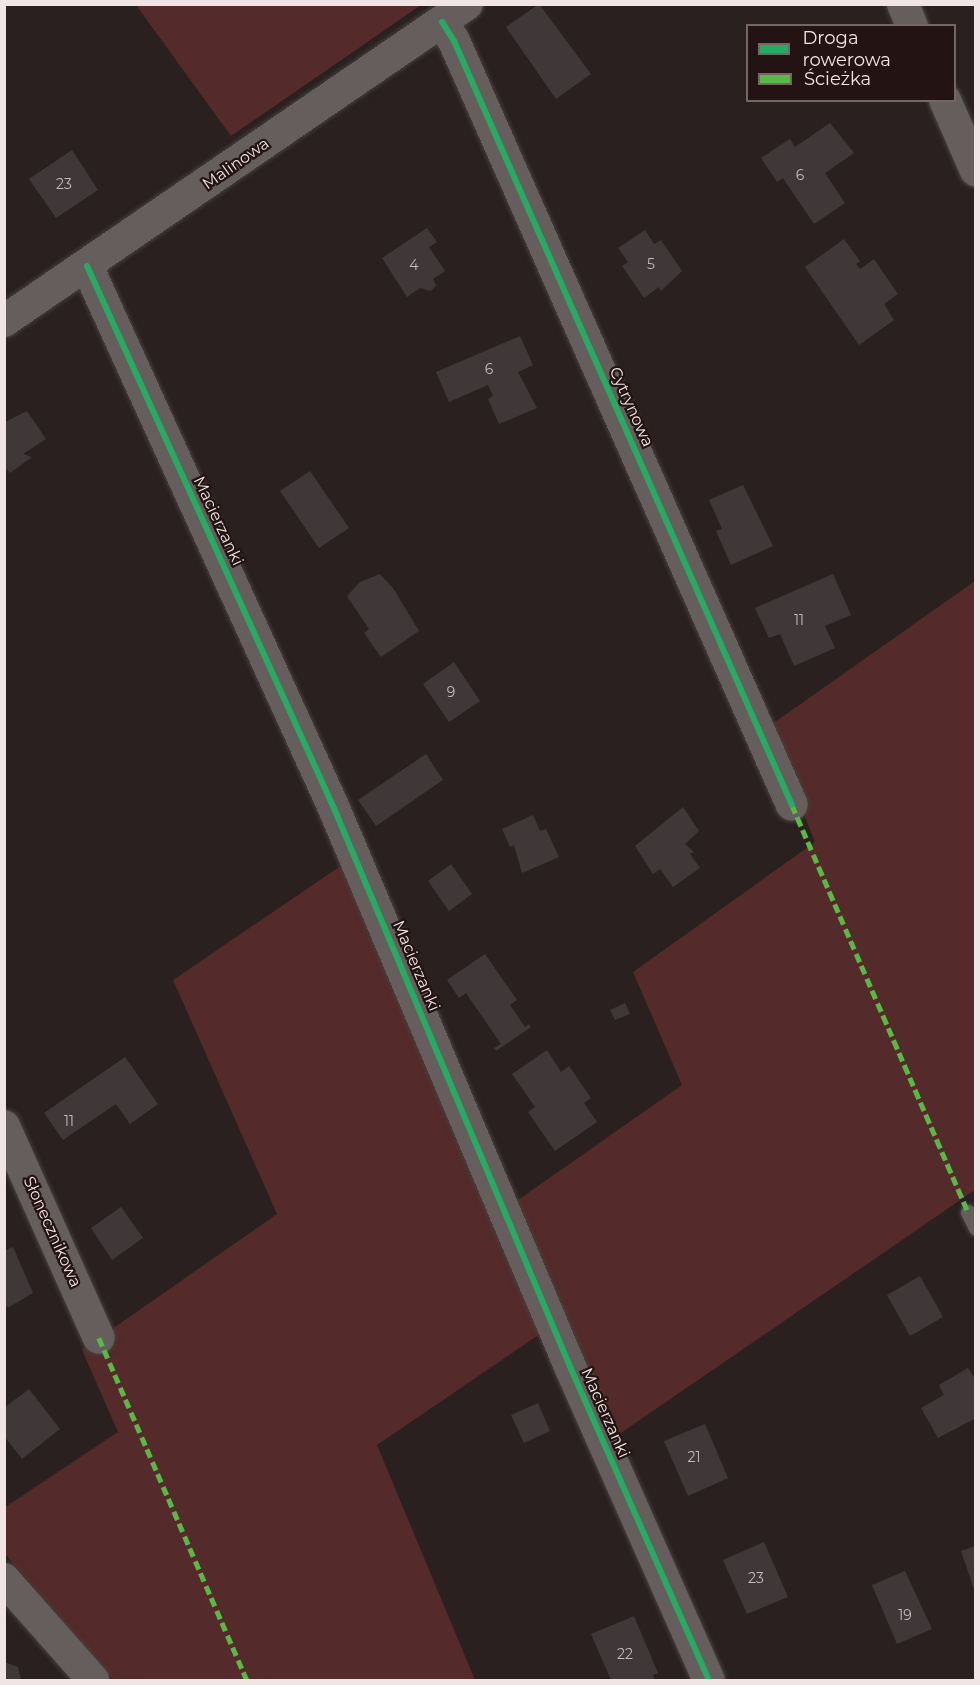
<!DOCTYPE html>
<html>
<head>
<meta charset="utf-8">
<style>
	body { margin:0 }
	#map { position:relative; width:980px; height:1685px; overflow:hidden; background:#2a2020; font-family:Montserrat,sans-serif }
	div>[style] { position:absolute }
	.green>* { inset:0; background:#542a2a }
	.building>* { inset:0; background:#403838 }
	.roads { filter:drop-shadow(0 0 2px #473e3e) drop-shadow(0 0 2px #473e3e) }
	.service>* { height:15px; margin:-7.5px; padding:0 7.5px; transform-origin:7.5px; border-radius:7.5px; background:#665d5d }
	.minor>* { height:32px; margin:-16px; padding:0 16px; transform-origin:16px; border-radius:16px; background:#665d5d }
	.quiet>* { height:4.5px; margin-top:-2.25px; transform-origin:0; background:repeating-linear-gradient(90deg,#58b947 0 9px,transparent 0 13.5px) }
	.cycleway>* { height:6px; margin:-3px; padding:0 3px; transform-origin:3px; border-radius:3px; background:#26ab63 }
	span { translate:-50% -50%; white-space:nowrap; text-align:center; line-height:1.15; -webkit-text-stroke:4.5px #241313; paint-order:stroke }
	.number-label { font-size:14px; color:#c5b9b9 }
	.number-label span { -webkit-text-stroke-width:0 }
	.street-label { font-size:16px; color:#f1e4e4 }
	.frame { position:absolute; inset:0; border:6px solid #f1e4e4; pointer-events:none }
	.legend { position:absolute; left:746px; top:24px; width:210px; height:78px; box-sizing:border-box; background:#241313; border:2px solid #766767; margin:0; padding:8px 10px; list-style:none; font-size:18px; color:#f1e4e4 }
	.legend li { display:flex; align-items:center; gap:12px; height:30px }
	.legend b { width:30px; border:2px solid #766767 }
</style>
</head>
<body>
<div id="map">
	<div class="green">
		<i style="clip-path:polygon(136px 5px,421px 5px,231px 136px)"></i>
		<i style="clip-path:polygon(975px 581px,975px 1190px,615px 1437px,511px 1205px,682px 1085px,633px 972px,815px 842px,768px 727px)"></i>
		<i style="clip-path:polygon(345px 863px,546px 1330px,377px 1445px,475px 1680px,113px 1680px,5px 1554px,4px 1508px,118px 1432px,82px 1350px,277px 1214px,173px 980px)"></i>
	</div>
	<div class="building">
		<i style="clip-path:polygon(539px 4px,591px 74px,556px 99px,506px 27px)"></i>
		<i style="clip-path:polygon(830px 123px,854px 153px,825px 173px,845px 203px,814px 224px,783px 178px,777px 182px,761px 158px,790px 139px,795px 147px)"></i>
		<i style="clip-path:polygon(72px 150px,98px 190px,56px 218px,29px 179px)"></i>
		<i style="clip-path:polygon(427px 228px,437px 242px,429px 247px,445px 271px,433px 279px,436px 285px,431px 291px,420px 288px,407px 297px,382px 258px)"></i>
		<i style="clip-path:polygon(645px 230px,654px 244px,661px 240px,682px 271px,661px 291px,659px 287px,644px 298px,622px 266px,628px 262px,618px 248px)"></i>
		<i style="clip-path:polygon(844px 239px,860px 261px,856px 264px,860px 269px,874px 259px,898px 294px,884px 304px,894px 320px,859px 345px,805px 267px)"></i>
		<i style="clip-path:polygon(520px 336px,533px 365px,518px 372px,537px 408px,499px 424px,488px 399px,493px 396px,488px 385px,449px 402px,436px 372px)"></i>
		<i style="clip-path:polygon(27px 411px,46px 439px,23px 454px,32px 457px,10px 473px,5px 467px,5px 422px)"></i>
		<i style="clip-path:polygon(310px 471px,349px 528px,319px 548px,280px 491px)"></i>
		<i style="clip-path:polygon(743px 485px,773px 546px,731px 565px,716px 531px,722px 529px,709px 500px)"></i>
		<i style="clip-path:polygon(380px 574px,393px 588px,419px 631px,381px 657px,364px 633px,369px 629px,347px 596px,360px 582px)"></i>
		<i style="clip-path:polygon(833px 574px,851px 615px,825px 626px,835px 648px,794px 666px,780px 634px,769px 638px,755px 608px)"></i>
		<i style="clip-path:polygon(454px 662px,480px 701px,449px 722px,423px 684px)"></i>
		<i style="clip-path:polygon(426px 754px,443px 780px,376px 826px,358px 800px)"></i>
		<i style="clip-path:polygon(683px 807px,699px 831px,685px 844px,694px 852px,690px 854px,700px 868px,673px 887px,660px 869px,653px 874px,635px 846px)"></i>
		<i style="clip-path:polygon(533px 815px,540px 831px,546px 829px,559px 857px,522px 873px,514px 845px,510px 847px,502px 829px)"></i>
		<i style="clip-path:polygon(451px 864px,472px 894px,449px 911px,428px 881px)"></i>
		<i style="clip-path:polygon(485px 954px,517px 1000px,510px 1005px,525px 1027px,529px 1024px,531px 1027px,496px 1051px,494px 1048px,501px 1044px,466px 993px,459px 998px,447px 980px)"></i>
		<i style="clip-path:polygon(625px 1003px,630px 1014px,615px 1020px,610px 1010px)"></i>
		<i style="clip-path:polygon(547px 1050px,561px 1072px,569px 1066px,591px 1098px,584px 1103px,597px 1122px,555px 1151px,528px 1112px,535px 1107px,512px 1074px)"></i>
		<i style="clip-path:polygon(125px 1057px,158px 1104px,130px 1124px,116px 1104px,63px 1140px,44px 1113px)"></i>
		<i style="clip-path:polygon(121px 1207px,143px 1238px,112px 1260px,91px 1228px)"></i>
		<i style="clip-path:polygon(13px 1247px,33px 1293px,9px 1307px,4px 1306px,4px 1251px)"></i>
		<i style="clip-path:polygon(920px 1276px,943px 1317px,910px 1336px,887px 1295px)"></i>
		<i style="clip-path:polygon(968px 1368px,976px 1380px,976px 1418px,938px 1438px,921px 1408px,944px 1395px,939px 1385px)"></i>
		<i style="clip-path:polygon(29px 1389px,60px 1429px,22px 1459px,4px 1436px,4px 1408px)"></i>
		<i style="clip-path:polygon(538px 1403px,550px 1431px,524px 1443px,511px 1415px)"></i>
		<i style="clip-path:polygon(705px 1424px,728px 1478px,688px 1496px,664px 1441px)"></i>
		<i style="clip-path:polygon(764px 1542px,788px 1597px,747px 1614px,723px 1560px)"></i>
		<i style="clip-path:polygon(976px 1546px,976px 1592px,975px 1592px,961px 1551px)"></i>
		<i style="clip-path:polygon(905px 1571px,932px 1629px,897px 1644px,872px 1585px)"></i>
		<i style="clip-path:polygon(634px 1616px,658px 1673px,653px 1675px,655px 1680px,611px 1680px,591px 1634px)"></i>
		<i style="clip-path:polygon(4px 1662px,18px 1667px,21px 1680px,4px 1680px)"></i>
	</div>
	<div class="roads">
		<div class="service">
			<i style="left:968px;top:1212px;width:18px;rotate:63deg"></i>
		</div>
		<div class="minor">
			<i style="left:903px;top:4px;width:24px;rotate:68deg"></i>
			<i style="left:442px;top:22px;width:22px;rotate:58deg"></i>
			<i style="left:454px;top:41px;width:835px;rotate:66.14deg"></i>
			<i style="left:945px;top:100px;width:77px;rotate:66.4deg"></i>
			<i style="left:87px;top:266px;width:593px;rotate:65.51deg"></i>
			<i style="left:333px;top:806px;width:611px;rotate:67.08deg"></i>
			<i style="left:571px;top:1369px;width:340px;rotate:66.1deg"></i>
			<i style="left:4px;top:321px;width:561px;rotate:-34.4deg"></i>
			<i style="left:4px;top:1126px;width:232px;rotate:65.9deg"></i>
			<i style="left:4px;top:1579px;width:135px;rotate:48.6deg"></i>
		</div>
	</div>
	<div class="quiet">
		<i style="left:792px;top:805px;width:443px;rotate:66.6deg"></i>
		<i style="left:99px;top:1338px;width:373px;rotate:66.6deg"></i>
	</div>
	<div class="cycleway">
		<i style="left:442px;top:22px;width:22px;rotate:58deg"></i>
		<i style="left:454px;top:41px;width:835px;rotate:66.14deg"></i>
		<i style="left:87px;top:266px;width:593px;rotate:65.51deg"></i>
		<i style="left:333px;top:806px;width:611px;rotate:67.08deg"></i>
		<i style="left:571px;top:1369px;width:340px;rotate:66.1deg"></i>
	</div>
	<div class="number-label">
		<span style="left:800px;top:175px">6</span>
		<span style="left:64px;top:184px">23</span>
		<span style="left:651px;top:264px">5</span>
		<span style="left:414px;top:265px">4</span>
		<span style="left:489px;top:369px">6</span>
		<span style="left:799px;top:620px">11</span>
		<span style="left:451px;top:692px">9</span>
		<span style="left:69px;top:1121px">11</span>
		<span style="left:694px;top:1457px">21</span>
		<span style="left:756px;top:1578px">23</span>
		<span style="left:905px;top:1615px">19</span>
		<span style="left:625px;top:1654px">22</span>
	</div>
	<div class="street-label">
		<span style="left:236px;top:164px;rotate:-35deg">Malinowa</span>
		<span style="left:631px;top:407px;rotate:66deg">Cytrynowa</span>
		<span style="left:218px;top:521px;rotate:65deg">Macierzanki</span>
		<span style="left:416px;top:966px;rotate:67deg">Macierzanki</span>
		<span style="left:52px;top:1232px;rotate:66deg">Słonecznikowa</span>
		<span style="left:605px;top:1413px;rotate:66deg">Macierzanki</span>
	</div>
	<div class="frame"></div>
	<ul class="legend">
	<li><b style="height:8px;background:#26ab63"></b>Droga rowerowa</li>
	<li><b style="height:8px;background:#58b947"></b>Ścieżka</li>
	</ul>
</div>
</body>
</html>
